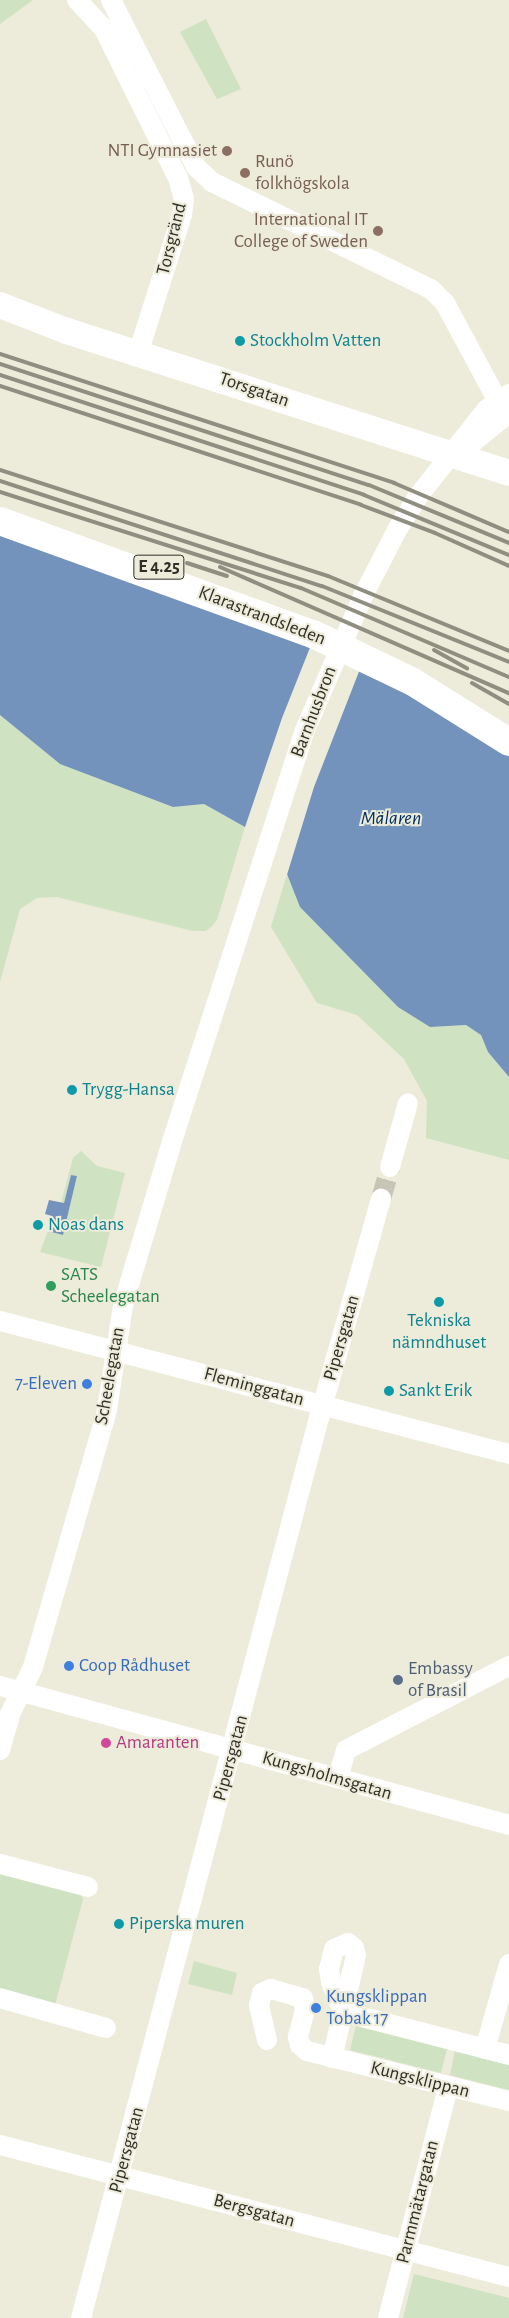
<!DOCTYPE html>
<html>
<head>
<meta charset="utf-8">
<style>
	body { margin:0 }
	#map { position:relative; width:509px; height:2318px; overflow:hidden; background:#edebd9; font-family:"Alegreya Sans",sans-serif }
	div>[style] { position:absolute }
	.green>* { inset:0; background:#cfe2c1 }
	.water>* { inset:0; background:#7493bc }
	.pier>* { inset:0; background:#edebd9 }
	.minor-tunnel>* { height:20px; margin-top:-10px; transform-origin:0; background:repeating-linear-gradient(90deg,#c7c5b5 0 20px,transparent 0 30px) }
	.minor>* { height:20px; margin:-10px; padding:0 10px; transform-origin:10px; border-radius:10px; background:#fff }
	.major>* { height:26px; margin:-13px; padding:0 13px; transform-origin:13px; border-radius:13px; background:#fff }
	.highway>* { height:28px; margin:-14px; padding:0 14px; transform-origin:14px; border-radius:14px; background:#fff }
	.rail>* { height:4px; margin:-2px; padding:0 2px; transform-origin:2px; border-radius:2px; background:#8f8e81 }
	.dots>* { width:14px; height:14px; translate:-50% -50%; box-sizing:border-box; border:2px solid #edebd9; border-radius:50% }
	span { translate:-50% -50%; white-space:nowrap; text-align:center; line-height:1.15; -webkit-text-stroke:4px #edebd9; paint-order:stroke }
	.shield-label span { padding:1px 4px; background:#edebd9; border:1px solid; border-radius:4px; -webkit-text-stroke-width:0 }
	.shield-label { font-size:18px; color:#2f2e27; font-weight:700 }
	.education-label { font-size:19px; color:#785e54 }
	.right { translate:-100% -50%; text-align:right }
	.left { translate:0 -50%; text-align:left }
	.street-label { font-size:19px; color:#2f2e27 }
	.culture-label { font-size:19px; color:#0d838f }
	.leisure-label { font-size:19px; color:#27864d }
	.shop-label { font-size:19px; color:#366cbe }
	.service-label { font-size:19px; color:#4e5e75 }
	.hotel-label { font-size:19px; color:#b23c85 }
	.water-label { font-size:20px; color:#012d60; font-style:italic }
</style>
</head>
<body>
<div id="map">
	<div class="green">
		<i style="clip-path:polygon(0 0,33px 0,0 24px)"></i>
		<i style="clip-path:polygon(206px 19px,241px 89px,217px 99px,180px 32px)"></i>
		<i style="clip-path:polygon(0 715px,60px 764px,173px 807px,204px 804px,245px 827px,217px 920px,212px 926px,206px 931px,193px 931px,57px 897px,37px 898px,20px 909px,0 982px)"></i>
		<i style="clip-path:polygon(287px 874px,301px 907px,361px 968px,430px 1027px,466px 1025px,481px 1035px,488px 1052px,509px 1077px,509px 1160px,426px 1138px,427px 1101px,404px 1059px,357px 1015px,317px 1003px,271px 927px)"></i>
		<i style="clip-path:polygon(81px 1151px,97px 1166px,125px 1173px,101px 1267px,40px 1252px,48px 1231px,63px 1234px,77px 1176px,71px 1175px,64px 1203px,61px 1203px,73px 1158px)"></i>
		<i style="clip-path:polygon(0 1870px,78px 1890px,83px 1899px,55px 2005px,0 1990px)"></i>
		<i style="clip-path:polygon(194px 1961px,237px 1973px,232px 1995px,188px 1984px)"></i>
		<i style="clip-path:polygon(356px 2026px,447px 2049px,441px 2073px,350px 2050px)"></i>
		<i style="clip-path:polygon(455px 2051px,509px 2065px,509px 2090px,450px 2075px)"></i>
		<i style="clip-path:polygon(414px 2274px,509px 2298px,509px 2318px,403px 2318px)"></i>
	</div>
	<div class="water">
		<i style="clip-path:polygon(0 530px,257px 621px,447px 714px,509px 751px,509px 1077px,488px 1052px,481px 1035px,466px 1025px,430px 1027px,398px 1007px,300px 907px,287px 874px,245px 827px,204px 804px,173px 807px,60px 764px,0 715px)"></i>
		<i style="clip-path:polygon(71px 1175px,77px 1176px,63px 1235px,48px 1231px,52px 1216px,45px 1214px,49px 1200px,64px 1203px)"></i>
	</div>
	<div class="pier">
		<i style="clip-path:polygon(311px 645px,360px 669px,314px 787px,286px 878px,244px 830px,282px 718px)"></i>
	</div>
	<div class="minor-tunnel">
		<i style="left:381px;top:1199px;width:33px;rotate:-74deg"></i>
	</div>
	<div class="minor">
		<i style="left:77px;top:0;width:40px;rotate:47deg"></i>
		<i style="left:104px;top:29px;width:166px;rotate:63.6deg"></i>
		<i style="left:178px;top:178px;width:22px;rotate:74deg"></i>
		<i style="left:184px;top:199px;width:16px;rotate:97deg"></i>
		<i style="left:182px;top:215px;width:146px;rotate:107.6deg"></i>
		<i style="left:111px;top:0;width:187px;rotate:63deg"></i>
		<i style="left:196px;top:167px;width:22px;rotate:43deg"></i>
		<i style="left:212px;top:182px;width:245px;rotate:26.1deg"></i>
		<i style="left:432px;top:290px;width:18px;rotate:45deg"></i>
		<i style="left:445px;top:303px;width:101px;rotate:61.7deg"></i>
		<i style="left:493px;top:392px;width:26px;rotate:53deg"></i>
		<i style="left:468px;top:446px;width:53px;rotate:-38.8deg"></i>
		<i style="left:390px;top:1167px;width:66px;rotate:-74.3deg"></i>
		<i style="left:0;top:1321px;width:526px;rotate:14.64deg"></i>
		<i style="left:0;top:1686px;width:528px;rotate:15.27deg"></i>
		<i style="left:0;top:1750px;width:37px;rotate:-74deg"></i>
		<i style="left:10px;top:1714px;width:52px;rotate:-63.9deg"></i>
		<i style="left:33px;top:1667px;width:267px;rotate:-73.9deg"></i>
		<i style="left:107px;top:1410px;width:106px;rotate:-81.3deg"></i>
		<i style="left:123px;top:1305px;width:181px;rotate:-73.3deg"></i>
		<i style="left:175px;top:1132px;width:422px;rotate:-72.1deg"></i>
		<i style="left:305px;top:730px;width:146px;rotate:-66.6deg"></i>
		<i style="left:363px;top:596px;width:74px;rotate:-62.7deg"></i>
		<i style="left:397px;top:530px;width:36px;rotate:-58deg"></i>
		<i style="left:416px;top:499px;width:113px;rotate:-51.8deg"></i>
		<i style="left:486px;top:410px;width:28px;rotate:-35deg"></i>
		<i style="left:338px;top:1778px;width:29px;rotate:-74deg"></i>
		<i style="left:346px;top:1750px;width:183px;rotate:-27.3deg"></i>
		<i style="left:0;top:1864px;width:91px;rotate:14.6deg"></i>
		<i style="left:0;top:1998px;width:110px;rotate:15.8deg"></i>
		<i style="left:343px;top:2012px;width:171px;rotate:14.5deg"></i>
		<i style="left:267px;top:2040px;width:36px;rotate:-103deg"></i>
		<i style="left:259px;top:2005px;width:12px;rotate:-76deg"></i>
		<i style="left:262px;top:1993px;width:10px;rotate:-24deg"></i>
		<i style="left:271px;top:1989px;width:33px;rotate:16deg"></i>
		<i style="left:303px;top:1998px;width:12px;rotate:81deg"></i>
		<i style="left:305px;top:2010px;width:28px;rotate:105deg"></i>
		<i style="left:298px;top:2037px;width:8px;rotate:76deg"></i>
		<i style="left:300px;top:2045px;width:9px;rotate:41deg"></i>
		<i style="left:307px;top:2051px;width:208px;rotate:13.9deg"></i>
		<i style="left:485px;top:2049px;width:88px;rotate:-74.2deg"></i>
		<i style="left:332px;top:2058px;width:47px;rotate:-76.6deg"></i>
		<i style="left:343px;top:2012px;width:58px;rotate:-77.2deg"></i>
		<i style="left:356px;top:1955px;width:7px;rotate:-106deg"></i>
		<i style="left:354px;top:1948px;width:8px;rotate:-140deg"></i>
		<i style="left:348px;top:1943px;width:15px;rotate:157deg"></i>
		<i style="left:334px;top:1949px;width:21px;rotate:104deg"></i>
		<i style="left:329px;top:1969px;width:13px;rotate:81deg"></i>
		<i style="left:331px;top:1982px;width:32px;rotate:68deg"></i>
		<i style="left:0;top:2145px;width:526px;rotate:14.54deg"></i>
		<i style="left:81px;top:2318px;width:931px;rotate:-75.19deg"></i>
		<i style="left:319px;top:1418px;width:228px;rotate:-74.2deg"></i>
		<i style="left:388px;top:2318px;width:239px;rotate:-75.4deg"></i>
	</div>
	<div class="major">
		<i style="left:0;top:305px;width:72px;rotate:21.2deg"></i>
		<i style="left:67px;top:331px;width:464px;rotate:17.8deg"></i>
	</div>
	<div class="highway">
		<i style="left:0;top:521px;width:333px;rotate:19.9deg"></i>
		<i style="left:313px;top:634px;width:111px;rotate:25.6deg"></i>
		<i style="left:413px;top:682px;width:113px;rotate:32deg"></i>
	</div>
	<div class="rail">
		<i style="left:0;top:354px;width:415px;rotate:18.1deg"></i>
		<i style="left:394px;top:483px;width:125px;rotate:23.1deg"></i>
		<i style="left:0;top:364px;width:388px;rotate:18.2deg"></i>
		<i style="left:369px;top:485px;width:152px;rotate:22.5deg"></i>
		<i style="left:0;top:375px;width:383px;rotate:18.2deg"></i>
		<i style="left:364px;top:495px;width:157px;rotate:22.5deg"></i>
		<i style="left:0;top:386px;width:380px;rotate:18.2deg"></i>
		<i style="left:361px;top:505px;width:79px;rotate:20.7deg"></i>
		<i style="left:435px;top:533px;width:81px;rotate:24deg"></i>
		<i style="left:0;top:470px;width:345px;rotate:17.9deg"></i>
		<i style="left:328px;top:576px;width:196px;rotate:22.5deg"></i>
		<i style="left:0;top:481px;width:339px;rotate:18.1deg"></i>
		<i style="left:322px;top:586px;width:202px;rotate:22.1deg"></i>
		<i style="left:0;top:492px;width:316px;rotate:17.7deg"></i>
		<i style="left:301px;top:588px;width:226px;rotate:23.2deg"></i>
		<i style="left:187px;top:563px;width:42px;rotate:18deg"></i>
		<i style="left:220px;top:567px;width:315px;rotate:23.6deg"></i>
		<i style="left:434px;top:650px;width:38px;rotate:29deg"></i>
		<i style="left:472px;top:683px;width:43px;rotate:29.6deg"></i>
	</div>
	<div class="dots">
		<i style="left:227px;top:151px;background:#8d6e63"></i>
		<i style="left:245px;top:173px;background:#8d6e63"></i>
		<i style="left:378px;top:231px;background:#8d6e63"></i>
		<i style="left:240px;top:341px;background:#0f9aa8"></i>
		<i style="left:72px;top:1090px;background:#0f9aa8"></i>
		<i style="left:38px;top:1225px;background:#0f9aa8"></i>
		<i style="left:51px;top:1286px;background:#2e9e5b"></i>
		<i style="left:439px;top:1302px;background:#0f9aa8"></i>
		<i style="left:87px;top:1384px;background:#3f7fe0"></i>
		<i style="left:389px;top:1391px;background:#0f9aa8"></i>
		<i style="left:69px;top:1666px;background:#3f7fe0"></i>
		<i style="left:398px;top:1680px;background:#5c6f8a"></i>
		<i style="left:106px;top:1743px;background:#d1479c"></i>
		<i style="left:119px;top:1924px;background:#0f9aa8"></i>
		<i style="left:316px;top:2008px;background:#3f7fe0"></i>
	</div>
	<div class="shield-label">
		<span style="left:159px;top:567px">E 4.25</span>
	</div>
	<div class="education-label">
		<span class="right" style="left:217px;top:151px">NTI Gymnasiet</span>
		<span class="left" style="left:255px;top:173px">Runö<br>folkhögskola</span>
		<span class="right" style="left:368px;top:231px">International IT<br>College of Sweden</span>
	</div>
	<div class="street-label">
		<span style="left:172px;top:239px;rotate:-76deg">Torsgränd</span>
		<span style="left:254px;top:390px;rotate:19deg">Torsgatan</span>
		<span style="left:262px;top:616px;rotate:21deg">Klarastrandsleden</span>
		<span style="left:314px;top:712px;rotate:-69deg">Barnhusbron</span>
		<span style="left:342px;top:1338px;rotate:-74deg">Pipersgatan</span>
		<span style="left:110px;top:1376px;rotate:-80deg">Scheelegatan</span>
		<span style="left:254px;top:1387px;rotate:15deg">Fleminggatan</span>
		<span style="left:231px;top:1758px;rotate:-75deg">Pipersgatan</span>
		<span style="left:327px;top:1776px;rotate:16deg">Kungsholmsgatan</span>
		<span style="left:420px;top:2080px;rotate:14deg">Kungsklippan</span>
		<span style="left:127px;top:2150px;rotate:-75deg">Pipersgatan</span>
		<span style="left:418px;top:2202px;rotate:-76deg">Parmmätargatan</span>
		<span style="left:254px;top:2211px;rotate:15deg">Bergsgatan</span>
	</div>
	<div class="culture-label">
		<span class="left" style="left:250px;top:341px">Stockholm Vatten</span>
		<span class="left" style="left:82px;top:1090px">Trygg-Hansa</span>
		<span class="left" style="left:48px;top:1225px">Noas dans</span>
		<span style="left:439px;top:1332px">Tekniska<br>nämndhuset</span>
		<span class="left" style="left:399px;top:1391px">Sankt Erik</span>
		<span class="left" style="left:129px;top:1924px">Piperska muren</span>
	</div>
	<div class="leisure-label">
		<span class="left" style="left:61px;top:1286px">SATS<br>Scheelegatan</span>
	</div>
	<div class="shop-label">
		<span class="right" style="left:77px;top:1384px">7-Eleven</span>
		<span class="left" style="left:79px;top:1666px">Coop Rådhuset</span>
		<span class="left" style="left:326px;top:2008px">Kungsklippan<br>Tobak 17</span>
	</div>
	<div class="service-label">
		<span class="left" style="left:408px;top:1680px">Embassy<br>of Brasil</span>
	</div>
	<div class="hotel-label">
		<span class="left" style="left:116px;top:1743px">Amaranten</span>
	</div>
	<div class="water-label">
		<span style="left:391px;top:818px">Mälaren</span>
	</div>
</div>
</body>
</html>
